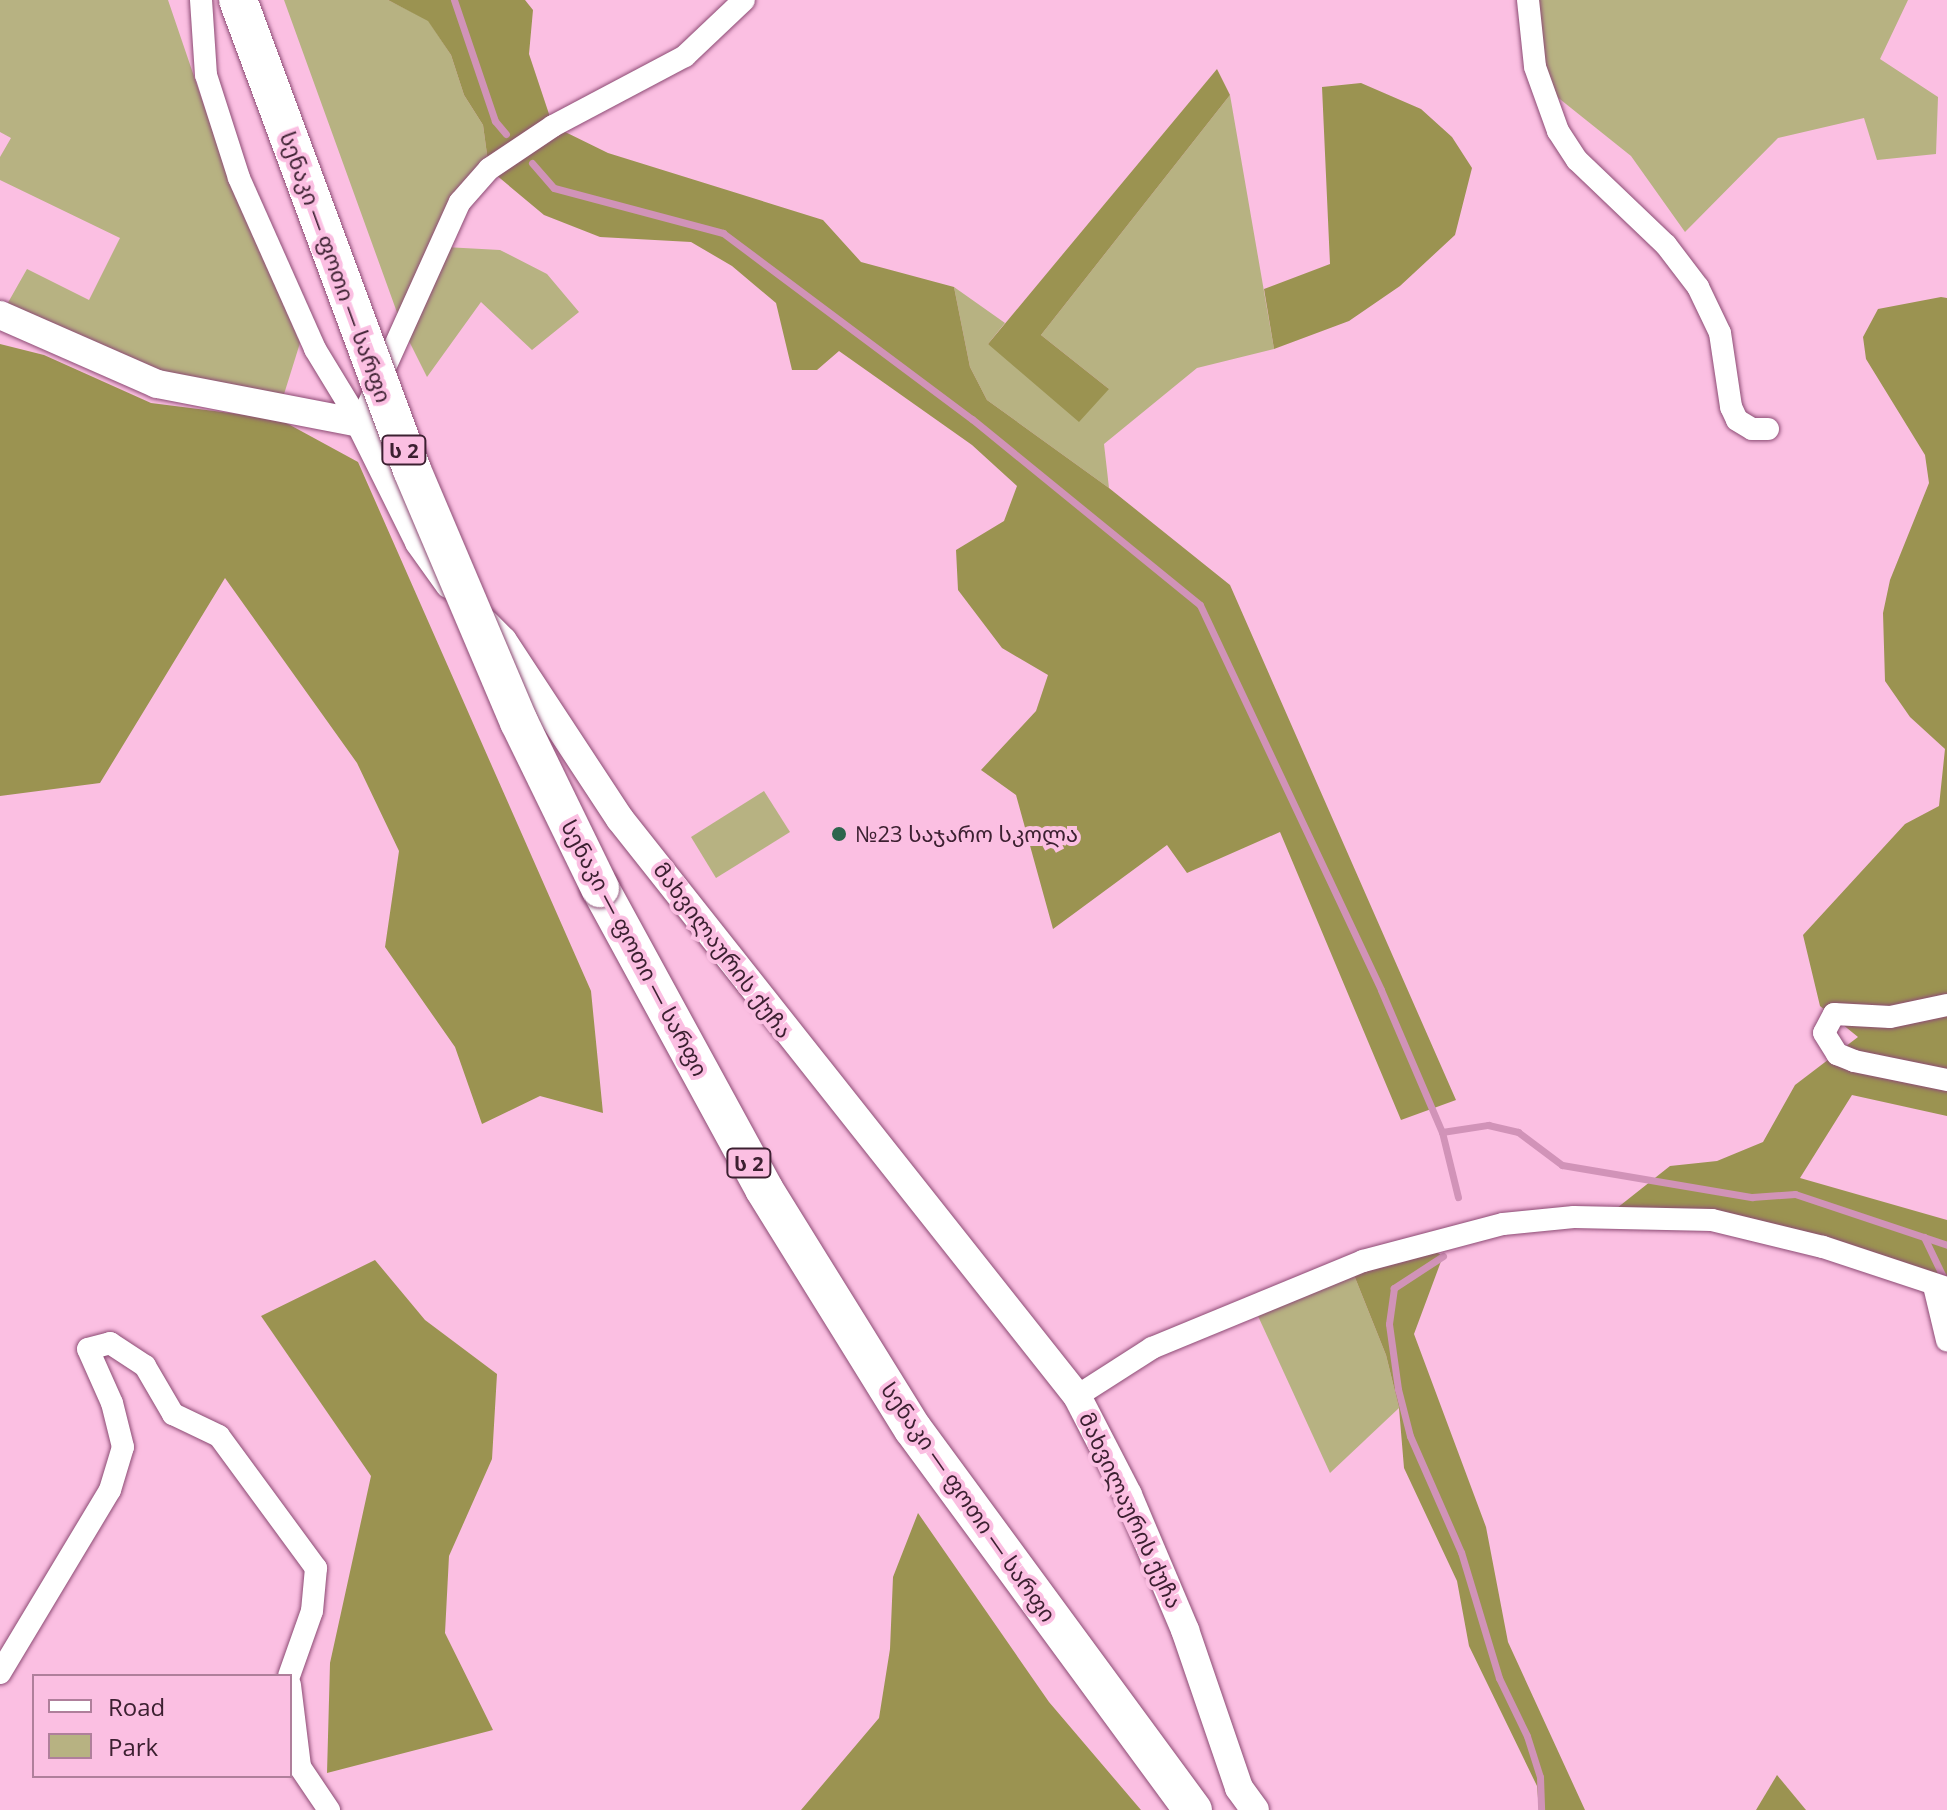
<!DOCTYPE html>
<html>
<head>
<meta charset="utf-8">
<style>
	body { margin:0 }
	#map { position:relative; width:1947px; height:1810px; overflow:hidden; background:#fbbfe2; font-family:"Open Sans","Noto Sans Georgian",sans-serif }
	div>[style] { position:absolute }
	.green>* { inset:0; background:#b7b282 }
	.forest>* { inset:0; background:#9b9351 }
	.stream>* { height:7px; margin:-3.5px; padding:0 3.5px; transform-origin:3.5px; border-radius:3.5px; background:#d193b8 }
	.roads { filter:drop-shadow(0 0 2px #8c4b74) drop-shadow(0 0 2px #8c4b74) }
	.minor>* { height:22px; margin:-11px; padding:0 11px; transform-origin:11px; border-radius:11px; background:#fff }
	.tertiary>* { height:28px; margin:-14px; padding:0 14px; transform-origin:14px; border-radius:14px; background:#fff }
	.trunk>* { height:38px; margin:-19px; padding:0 19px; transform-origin:19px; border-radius:19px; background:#fff }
	.bridges { filter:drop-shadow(0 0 2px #8c4b74) drop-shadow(0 0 2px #8c4b74) }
	.trunk-bridge>* { height:38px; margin:-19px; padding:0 19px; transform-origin:19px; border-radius:19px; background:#fff }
	.dots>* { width:22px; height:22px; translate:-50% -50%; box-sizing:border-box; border:4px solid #fbbfe2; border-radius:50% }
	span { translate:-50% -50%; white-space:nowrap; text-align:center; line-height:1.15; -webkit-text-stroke:8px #fbbfe2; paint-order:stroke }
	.shield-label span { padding:2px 6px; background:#fbbfe2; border:2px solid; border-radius:6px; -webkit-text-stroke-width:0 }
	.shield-label { font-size:20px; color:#3c2031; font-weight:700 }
	.street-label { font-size:22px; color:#3c2031 }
	.poi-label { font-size:22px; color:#3c2031 }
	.left { translate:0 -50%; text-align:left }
	.legend { position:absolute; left:32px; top:1674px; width:260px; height:104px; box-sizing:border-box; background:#fbbfe2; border:2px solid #af7f9b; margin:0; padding:10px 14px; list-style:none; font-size:24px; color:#3c2031 }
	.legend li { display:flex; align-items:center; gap:16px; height:40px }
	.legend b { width:40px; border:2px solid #af7f9b }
</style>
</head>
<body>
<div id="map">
	<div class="green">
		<i style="clip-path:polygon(0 0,168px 0,228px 176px,300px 343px,280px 407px,157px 384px,1px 315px,27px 269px,89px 300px,120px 238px,0 180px,0 157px,11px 138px,0 132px)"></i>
		<i style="clip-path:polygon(284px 0,388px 0,428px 20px,451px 55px,464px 95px,483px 125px,489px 169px,445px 247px,500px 250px,547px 274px,579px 312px,532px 350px,481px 302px,427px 377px,403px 329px)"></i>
		<i style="clip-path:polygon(1535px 0,1908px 0,1880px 59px,1938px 97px,1936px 154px,1877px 160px,1864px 118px,1778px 138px,1685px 232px,1631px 156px,1546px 88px)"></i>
		<i style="clip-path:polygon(1230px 95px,1274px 349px,1197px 368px,1104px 444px,1109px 488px,987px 400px,970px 367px,954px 287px,1005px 323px,988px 344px,1109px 389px,1041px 335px)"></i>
		<i style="clip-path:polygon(764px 791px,790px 832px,716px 878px,691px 837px)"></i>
		<i style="clip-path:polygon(1350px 1265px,1386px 1355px,1399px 1408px,1330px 1473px,1252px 1303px)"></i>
	</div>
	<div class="forest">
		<i style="clip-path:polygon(388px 0,525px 0,533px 10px,529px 54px,553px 126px,608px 153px,823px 220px,861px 262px,954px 287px,970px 367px,987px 400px,1109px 488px,1230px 585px,1456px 1100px,1401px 1120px,1280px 832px,1187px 873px,1167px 845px,1053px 929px,1016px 795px,981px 770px,1036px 711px,1048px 675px,1002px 648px,958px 590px,956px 550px,1004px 521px,1017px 486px,972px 445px,839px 351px,817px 370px,792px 370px,776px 303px,732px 266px,691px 242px,600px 237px,544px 215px,489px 169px,483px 125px,464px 95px,451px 55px,428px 21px)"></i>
		<i style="clip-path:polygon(1217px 69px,1230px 95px,1041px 335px,1109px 389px,1079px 422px,988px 344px)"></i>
		<i style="clip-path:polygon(1361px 83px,1421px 109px,1452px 137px,1472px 168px,1455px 235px,1400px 286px,1349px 321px,1274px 349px,1264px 289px,1330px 264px,1322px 87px)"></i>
		<i style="clip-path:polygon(1941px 297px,1947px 298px,1947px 1116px,1852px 1095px,1800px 1178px,1947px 1220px,1947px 1278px,1797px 1231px,1617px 1208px,1670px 1166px,1717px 1161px,1763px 1142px,1795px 1085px,1858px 1037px,1820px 1006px,1803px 935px,1905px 824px,1939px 806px,1945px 749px,1910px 717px,1885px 681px,1883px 613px,1890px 580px,1929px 483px,1925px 455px,1866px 359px,1863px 337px,1878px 309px)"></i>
		<i style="clip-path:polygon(0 344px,44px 355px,151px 403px,279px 419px,358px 462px,591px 991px,603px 1113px,540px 1096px,482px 1124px,455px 1047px,385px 947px,399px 851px,357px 763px,225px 578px,100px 783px,0 796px)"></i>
		<i style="clip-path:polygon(1419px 1242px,1443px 1256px,1414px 1334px,1486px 1527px,1508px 1642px,1585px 1810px,1539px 1810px,1537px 1786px,1469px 1646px,1457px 1581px,1404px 1468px,1399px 1408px,1386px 1355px,1350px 1265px)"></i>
		<i style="clip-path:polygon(375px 1260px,425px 1320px,497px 1374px,492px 1459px,449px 1556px,445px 1633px,493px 1730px,327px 1773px,330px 1663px,371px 1476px,261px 1316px)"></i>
		<i style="clip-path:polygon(918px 1513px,1049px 1702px,1141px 1810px,801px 1810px,879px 1718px,890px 1649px,893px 1577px)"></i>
		<i style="clip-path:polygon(1777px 1775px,1806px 1810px,1756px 1810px)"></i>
	</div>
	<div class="stream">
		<i style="left:454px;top:0;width:128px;rotate:71.3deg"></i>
		<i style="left:495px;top:121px;width:17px;rotate:50deg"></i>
		<i style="left:532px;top:163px;width:33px;rotate:49deg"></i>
		<i style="left:554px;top:188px;width:175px;rotate:14.9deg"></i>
		<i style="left:723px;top:233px;width:311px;rotate:36.8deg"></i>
		<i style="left:972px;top:419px;width:294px;rotate:39.2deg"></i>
		<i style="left:1200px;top:605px;width:425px;rotate:64.8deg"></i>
		<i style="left:1381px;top:990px;width:155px;rotate:66.8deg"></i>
		<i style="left:1442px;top:1132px;width:67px;rotate:76.2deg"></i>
		<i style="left:1442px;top:1132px;width:47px;rotate:-8.7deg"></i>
		<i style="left:1488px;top:1125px;width:31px;rotate:13deg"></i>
		<i style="left:1518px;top:1132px;width:55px;rotate:36.9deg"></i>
		<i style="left:1562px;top:1165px;width:193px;rotate:9.6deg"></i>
		<i style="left:1752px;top:1197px;width:43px;rotate:-4deg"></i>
		<i style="left:1795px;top:1194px;width:160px;rotate:18.5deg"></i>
		<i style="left:1924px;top:1237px;width:51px;rotate:64.4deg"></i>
		<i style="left:1443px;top:1256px;width:59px;rotate:146.9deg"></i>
		<i style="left:1394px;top:1288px;width:36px;rotate:98deg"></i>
		<i style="left:1389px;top:1324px;width:66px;rotate:82.1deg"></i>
		<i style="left:1398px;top:1389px;width:49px;rotate:75.7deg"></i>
		<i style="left:1410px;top:1436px;width:127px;rotate:66.3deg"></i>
		<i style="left:1461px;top:1552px;width:132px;rotate:73.2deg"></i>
		<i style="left:1499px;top:1678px;width:64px;rotate:64.2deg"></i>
		<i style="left:1527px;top:1736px;width:43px;rotate:72.4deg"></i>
		<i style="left:1540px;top:1777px;width:33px;rotate:88deg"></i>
	</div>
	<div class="roads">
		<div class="minor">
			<i style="left:201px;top:0;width:75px;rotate:86.2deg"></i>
			<i style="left:206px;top:75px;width:108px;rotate:72.2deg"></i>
			<i style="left:239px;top:178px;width:187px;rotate:66deg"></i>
			<i style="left:315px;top:349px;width:87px;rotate:58.7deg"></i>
			<i style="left:1528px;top:0;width:67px;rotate:84deg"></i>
			<i style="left:1535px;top:67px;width:68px;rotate:70.2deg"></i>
			<i style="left:1558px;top:131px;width:35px;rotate:57deg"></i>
			<i style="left:1577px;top:160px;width:123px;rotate:43.7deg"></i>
			<i style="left:1666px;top:245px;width:53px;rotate:52.7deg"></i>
			<i style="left:1698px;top:287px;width:51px;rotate:64.4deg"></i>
			<i style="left:1720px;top:333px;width:75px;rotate:81.5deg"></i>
			<i style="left:1731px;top:407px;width:14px;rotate:65deg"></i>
			<i style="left:1737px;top:420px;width:17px;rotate:31deg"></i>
			<i style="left:1752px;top:429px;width:16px"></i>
			<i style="left:360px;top:423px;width:243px;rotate:-65.7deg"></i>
			<i style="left:460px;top:202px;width:44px;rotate:-48.7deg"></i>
			<i style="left:489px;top:169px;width:77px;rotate:-33.9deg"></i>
			<i style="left:553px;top:126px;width:149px;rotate:-27.9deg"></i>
			<i style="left:685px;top:56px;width:81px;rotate:-43.5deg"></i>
			<i style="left:1947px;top:1005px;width:58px;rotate:168.1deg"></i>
			<i style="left:1890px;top:1017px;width:56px;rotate:-176.9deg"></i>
			<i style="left:1834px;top:1014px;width:21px;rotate:118deg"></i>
			<i style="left:1824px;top:1033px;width:25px;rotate:58deg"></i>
			<i style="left:1837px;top:1054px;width:18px;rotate:22deg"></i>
			<i style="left:1854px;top:1061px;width:95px;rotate:11.5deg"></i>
			<i style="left:1934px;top:1286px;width:56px;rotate:76.5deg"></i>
			<i style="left:1077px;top:1396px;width:89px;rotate:-32.6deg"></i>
			<i style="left:1152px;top:1348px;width:228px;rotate:-22.4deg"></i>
			<i style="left:1363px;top:1261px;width:145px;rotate:-14.8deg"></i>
			<i style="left:1503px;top:1224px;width:71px;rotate:-5.6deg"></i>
			<i style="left:1574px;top:1217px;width:138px;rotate:1.2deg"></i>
			<i style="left:1712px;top:1220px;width:114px;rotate:13.7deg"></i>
			<i style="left:1823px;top:1247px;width:131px;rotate:18.3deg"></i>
			<i style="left:0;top:1673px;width:214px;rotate:-59deg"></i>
			<i style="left:110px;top:1490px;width:45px;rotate:-73.2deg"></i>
			<i style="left:123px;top:1447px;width:45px;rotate:-104deg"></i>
			<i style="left:112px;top:1403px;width:59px;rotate:-114deg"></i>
			<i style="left:88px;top:1349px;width:23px;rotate:-15deg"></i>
			<i style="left:110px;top:1343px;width:42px;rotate:33.3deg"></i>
			<i style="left:145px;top:1366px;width:56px;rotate:59.7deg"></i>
			<i style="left:173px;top:1414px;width:51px;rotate:25.6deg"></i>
			<i style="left:219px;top:1436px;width:164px;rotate:53.7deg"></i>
			<i style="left:316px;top:1568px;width:43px;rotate:95.3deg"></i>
			<i style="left:312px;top:1611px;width:69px;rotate:109.5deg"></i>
			<i style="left:290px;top:1685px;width:83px;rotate:83deg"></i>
			<i style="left:300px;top:1767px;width:52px;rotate:56deg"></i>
		</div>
		<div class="tertiary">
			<i style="left:0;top:315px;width:171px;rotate:23.7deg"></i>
			<i style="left:157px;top:384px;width:207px;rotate:10.9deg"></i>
			<i style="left:360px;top:423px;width:133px;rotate:63.6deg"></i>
			<i style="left:419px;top:542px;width:52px;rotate:54.5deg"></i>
			<i style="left:485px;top:623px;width:25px;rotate:45deg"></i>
			<i style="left:503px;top:641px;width:213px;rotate:56.7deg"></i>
			<i style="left:620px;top:819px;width:736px;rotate:51.62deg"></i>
			<i style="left:1077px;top:1396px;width:111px;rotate:62.7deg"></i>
			<i style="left:1128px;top:1495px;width:147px;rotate:67.1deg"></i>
			<i style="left:1185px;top:1630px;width:167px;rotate:71.1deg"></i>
			<i style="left:1239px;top:1788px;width:27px;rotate:54deg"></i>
		</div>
		<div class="trunk">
			<i style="left:600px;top:888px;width:343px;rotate:61.4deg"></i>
			<i style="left:764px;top:1189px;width:282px;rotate:58.2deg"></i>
			<i style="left:913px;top:1429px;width:473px;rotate:53.7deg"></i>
		</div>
	</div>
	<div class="bridges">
		<div class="trunk-bridge">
			<i style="left:238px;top:0;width:501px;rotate:69.68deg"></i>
			<i style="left:412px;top:470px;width:274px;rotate:67deg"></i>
			<i style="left:519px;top:722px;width:185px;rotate:64deg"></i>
		</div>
	</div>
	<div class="dots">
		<i style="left:839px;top:834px;background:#2d654d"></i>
	</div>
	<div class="shield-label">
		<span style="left:404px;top:450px">ს 2</span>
		<span style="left:749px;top:1163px">ს 2</span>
	</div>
	<div class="street-label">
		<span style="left:336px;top:267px;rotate:70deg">სენაკი — ფოთი — სარფი</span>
		<span style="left:635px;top:948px;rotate:62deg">სენაკი — ფოთი — სარფი</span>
		<span style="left:723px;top:950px;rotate:53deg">მახვილაურის ქუჩა</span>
		<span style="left:969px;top:1502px;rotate:55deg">სენაკი — ფოთი — სარფი</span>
		<span style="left:1131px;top:1510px;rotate:65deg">მახვილაურის ქუჩა</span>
	</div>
	<div class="poi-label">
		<span class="left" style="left:855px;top:834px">№23 საჯარო სკოლა</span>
	</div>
	<ul class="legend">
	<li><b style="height:10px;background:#fff"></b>Road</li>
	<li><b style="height:22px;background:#b7b282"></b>Park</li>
	</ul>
</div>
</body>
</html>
